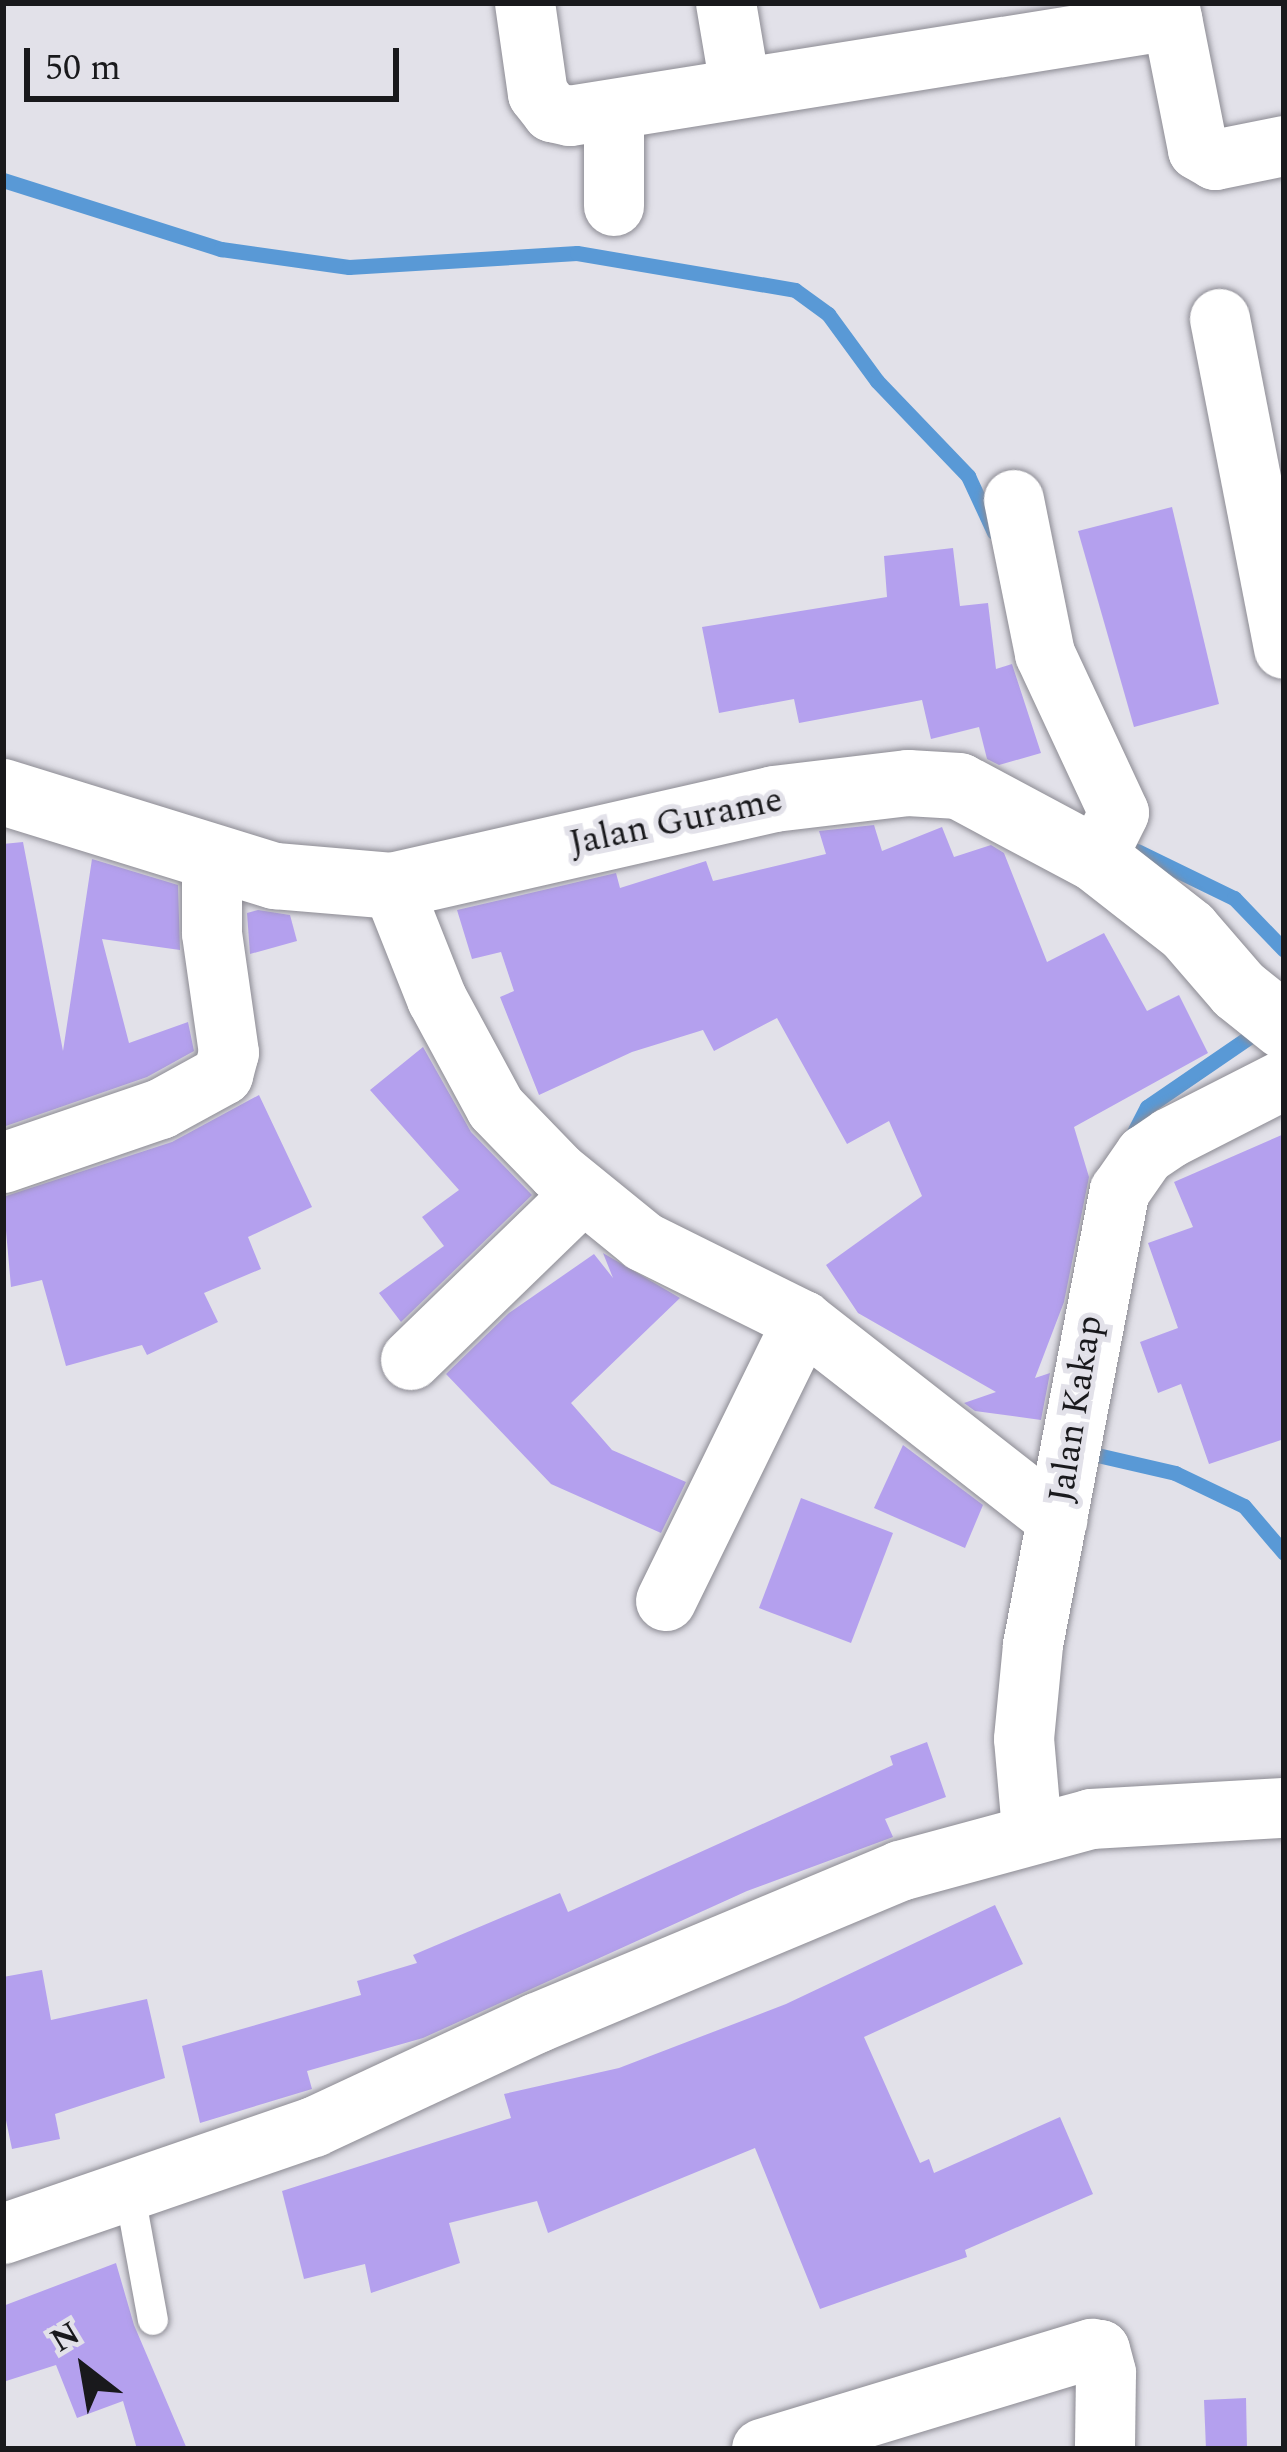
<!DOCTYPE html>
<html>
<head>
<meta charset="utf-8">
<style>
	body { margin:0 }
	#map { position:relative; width:1287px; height:2452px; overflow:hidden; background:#e2e1e9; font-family:Spectral,serif }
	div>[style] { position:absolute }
	.stream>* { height:15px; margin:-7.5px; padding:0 7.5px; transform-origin:7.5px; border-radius:7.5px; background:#5999d6 }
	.building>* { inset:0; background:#b4a0ee }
	.roads { filter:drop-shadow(0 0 3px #8c8b93) drop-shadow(0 0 3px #8c8b93) }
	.service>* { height:30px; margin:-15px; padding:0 15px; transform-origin:15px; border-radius:15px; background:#fff }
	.minor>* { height:60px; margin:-30px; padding:0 30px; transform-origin:30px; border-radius:30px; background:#fff }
	.tertiary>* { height:66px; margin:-33px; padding:0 33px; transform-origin:33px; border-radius:33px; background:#fff }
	span { translate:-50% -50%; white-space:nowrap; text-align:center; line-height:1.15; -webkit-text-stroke:10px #e2e1e9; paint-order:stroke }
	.street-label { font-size:36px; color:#19191c }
	.frame { position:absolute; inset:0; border:6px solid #19191c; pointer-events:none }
	.north { position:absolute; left:24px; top:2308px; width:120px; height:120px; -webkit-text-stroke:9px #e2e1e9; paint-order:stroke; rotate:329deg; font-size:33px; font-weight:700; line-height:48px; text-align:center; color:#19191c }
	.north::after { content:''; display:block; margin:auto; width:42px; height:54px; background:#19191c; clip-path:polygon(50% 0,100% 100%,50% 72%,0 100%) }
	.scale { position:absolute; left:24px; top:48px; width:375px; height:54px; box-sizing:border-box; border:6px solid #19191c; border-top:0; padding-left:15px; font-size:36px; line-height:42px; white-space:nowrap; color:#19191c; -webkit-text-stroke:9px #e2e1e9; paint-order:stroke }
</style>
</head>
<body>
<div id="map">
	<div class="stream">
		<i style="left:3px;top:180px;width:229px;rotate:17.6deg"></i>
		<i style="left:221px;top:249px;width:129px;rotate:8deg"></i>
		<i style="left:349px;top:267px;width:228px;rotate:-3.5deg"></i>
		<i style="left:577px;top:253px;width:221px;rotate:9.6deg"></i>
		<i style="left:795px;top:290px;width:41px;rotate:36deg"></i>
		<i style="left:828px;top:314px;width:83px;rotate:53.8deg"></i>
		<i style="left:877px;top:381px;width:132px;rotate:46.2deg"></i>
		<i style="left:968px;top:476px;width:62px;rotate:65.1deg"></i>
		<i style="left:1137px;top:851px;width:108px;rotate:25.9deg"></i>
		<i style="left:1234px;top:898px;width:72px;rotate:46.1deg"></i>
		<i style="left:1131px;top:1138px;width:35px;rotate:-63deg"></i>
		<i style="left:1147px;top:1107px;width:138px;rotate:-34.4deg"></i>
		<i style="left:1080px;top:1451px;width:98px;rotate:13deg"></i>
		<i style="left:1175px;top:1473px;width:76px;rotate:25.6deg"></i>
		<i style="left:1244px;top:1506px;width:62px;rotate:49.6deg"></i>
	</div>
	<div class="building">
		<i style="clip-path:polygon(1172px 507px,1219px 704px,1134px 727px,1078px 531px)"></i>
		<i style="clip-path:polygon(953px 548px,960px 606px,988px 603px,996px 669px,1012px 664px,1041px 753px,999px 765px,987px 759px,979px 727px,931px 739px,922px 700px,799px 723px,794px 699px,719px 713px,702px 627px,887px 597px,884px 556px)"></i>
		<i style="clip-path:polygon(874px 825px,882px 851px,942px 827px,954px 857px,991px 845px,1004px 853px,1047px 962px,1104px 933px,1147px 1011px,1179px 995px,1208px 1053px,1074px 1127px,1089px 1177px,1064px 1302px,1035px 1378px,1050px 1373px,1041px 1420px,975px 1411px,964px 1403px,996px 1392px,858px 1313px,826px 1265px,922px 1196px,889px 1121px,847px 1144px,777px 1018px,714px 1051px,703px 1030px,632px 1052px,539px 1095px,500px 997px,514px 991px,501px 952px,472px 959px,457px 910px,616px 873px,620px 888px,706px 861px,713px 881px,826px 854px,819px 831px)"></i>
		<i style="clip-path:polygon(23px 842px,63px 1051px,92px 859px,178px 885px,180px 950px,102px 939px,129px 1043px,188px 1022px,194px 1051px,147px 1077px,3px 1127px,3px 844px)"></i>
		<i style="clip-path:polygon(258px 910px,290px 915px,297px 941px,250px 954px,247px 913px)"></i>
		<i style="clip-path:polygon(423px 1047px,471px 1132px,532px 1195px,401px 1322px,379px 1293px,444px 1246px,422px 1217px,459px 1190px,370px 1090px)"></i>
		<i style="clip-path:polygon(259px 1095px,312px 1207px,248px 1237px,261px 1269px,204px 1293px,218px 1322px,147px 1355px,142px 1345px,66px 1366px,42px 1280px,11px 1287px,3px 1197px,172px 1142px)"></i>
		<i style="clip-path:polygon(1284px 1134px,1284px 1439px,1209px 1464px,1181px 1384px,1158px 1393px,1140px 1342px,1178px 1328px,1148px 1243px,1193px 1227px,1174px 1182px)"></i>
		<i style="clip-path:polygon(603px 1253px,680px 1298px,571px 1403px,612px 1450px,686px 1482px,661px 1533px,551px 1484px,446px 1374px,509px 1313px,594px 1254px,613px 1278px)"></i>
		<i style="clip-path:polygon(903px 1445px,983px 1505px,965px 1548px,874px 1508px)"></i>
		<i style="clip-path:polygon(801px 1498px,893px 1533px,851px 1643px,759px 1608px)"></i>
		<i style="clip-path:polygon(927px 1742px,946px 1797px,885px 1819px,893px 1837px,747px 1891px,423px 2038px,307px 2071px,312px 2089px,200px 2123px,182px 2046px,361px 1995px,357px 1981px,417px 1963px,413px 1955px,560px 1893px,568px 1912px,893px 1765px,890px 1756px)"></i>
		<i style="clip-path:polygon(995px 1905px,1023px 1964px,864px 2037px,920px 2163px,929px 2159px,934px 2173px,1060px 2117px,1093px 2194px,965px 2250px,967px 2257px,820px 2309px,755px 2148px,548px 2233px,537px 2201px,449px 2223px,460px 2263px,371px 2293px,365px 2264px,304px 2279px,282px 2191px,511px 2118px,504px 2094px,619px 2068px,786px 2004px)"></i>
		<i style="clip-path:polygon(42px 1970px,51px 2020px,147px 1999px,165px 2078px,55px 2114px,60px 2139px,12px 2149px,3px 2106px,3px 1977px)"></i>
		<i style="clip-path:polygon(116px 2263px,134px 2325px,187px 2449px,137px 2449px,123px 2401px,77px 2418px,56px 2365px,3px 2382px,3px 2306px)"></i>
		<i style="clip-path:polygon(1246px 2398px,1247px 2449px,1206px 2449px,1204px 2400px)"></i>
	</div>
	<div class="roads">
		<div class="service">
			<i style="left:130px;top:2195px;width:127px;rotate:79.6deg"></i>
		</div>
		<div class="minor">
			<i style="left:525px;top:3px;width:92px;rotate:81.9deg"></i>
			<i style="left:538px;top:94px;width:23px;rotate:52deg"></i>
			<i style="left:552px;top:112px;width:18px;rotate:13deg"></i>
			<i style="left:570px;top:116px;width:610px;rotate:-9.06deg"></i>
			<i style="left:726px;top:3px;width:84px;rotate:80.4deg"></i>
			<i style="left:1169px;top:3px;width:150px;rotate:78.8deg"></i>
			<i style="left:1198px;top:150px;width:20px;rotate:30deg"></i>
			<i style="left:1215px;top:160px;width:70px;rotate:-11.5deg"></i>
			<i style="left:614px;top:206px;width:96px;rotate:-90deg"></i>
			<i style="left:1220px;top:319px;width:336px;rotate:79deg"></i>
			<i style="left:1014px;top:500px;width:157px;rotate:78.6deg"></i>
			<i style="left:1045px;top:654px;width:175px;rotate:65deg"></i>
			<i style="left:1119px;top:813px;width:51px;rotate:116.6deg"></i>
			<i style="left:392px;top:886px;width:122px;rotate:68.3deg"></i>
			<i style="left:437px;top:999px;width:124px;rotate:61.6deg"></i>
			<i style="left:496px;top:1108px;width:89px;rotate:45.9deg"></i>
			<i style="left:558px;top:1172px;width:111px;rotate:39.1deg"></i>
			<i style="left:644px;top:1242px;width:178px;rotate:26.4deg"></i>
			<i style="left:803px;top:1321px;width:323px;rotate:38deg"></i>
			<i style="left:3px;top:1163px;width:167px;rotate:-18.9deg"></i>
			<i style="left:161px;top:1109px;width:71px;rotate:-28.7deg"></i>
			<i style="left:223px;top:1075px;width:23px;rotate:-75deg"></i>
			<i style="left:229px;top:1053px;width:121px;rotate:-98.1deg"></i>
			<i style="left:212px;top:933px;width:74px;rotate:-90deg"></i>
			<i style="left:411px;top:1360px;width:238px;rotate:-44.1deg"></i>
			<i style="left:666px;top:1601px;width:312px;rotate:-63.9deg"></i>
			<i style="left:1032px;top:1830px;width:91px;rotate:-95deg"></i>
			<i style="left:1024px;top:1739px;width:94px;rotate:-84.5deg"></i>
			<i style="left:1033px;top:1645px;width:462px;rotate:-79.2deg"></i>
			<i style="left:1120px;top:1191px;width:44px;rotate:-55.2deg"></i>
			<i style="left:1145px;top:1155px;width:30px;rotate:-34deg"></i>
			<i style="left:1170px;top:1138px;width:128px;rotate:-27deg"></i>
			<i style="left:3px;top:2234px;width:329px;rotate:-19deg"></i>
			<i style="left:314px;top:2127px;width:246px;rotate:-25deg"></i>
			<i style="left:537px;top:2023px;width:394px;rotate:-22.7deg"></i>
			<i style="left:900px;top:1871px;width:198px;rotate:-15.2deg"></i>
			<i style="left:1091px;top:1819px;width:193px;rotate:-3.3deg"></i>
			<i style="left:762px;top:2449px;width:345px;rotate:-16.9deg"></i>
			<i style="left:1092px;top:2349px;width:8px;rotate:7deg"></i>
			<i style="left:1100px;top:2350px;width:24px;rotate:75deg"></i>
			<i style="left:1106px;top:2373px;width:76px;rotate:90.8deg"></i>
		</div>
		<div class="tertiary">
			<i style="left:3px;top:792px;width:285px;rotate:17.2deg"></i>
			<i style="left:275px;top:876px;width:117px;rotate:4.9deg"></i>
			<i style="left:392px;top:886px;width:392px;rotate:-12.8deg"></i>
			<i style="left:774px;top:799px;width:135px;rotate:-6.8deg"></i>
			<i style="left:908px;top:783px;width:51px;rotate:3.4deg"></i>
			<i style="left:959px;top:786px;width:155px;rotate:28.1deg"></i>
			<i style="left:1096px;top:859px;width:117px;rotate:38deg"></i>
			<i style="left:1188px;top:931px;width:78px;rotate:49.2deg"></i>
			<i style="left:1239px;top:990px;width:58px;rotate:38.7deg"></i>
		</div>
	</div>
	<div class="street-label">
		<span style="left:676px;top:822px;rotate:-12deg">Jalan Gurame</span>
		<span style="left:1076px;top:1409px;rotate:-81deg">Jalan Kakap</span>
	</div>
	<div class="frame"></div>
	<div class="north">N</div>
	<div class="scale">50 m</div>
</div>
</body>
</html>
